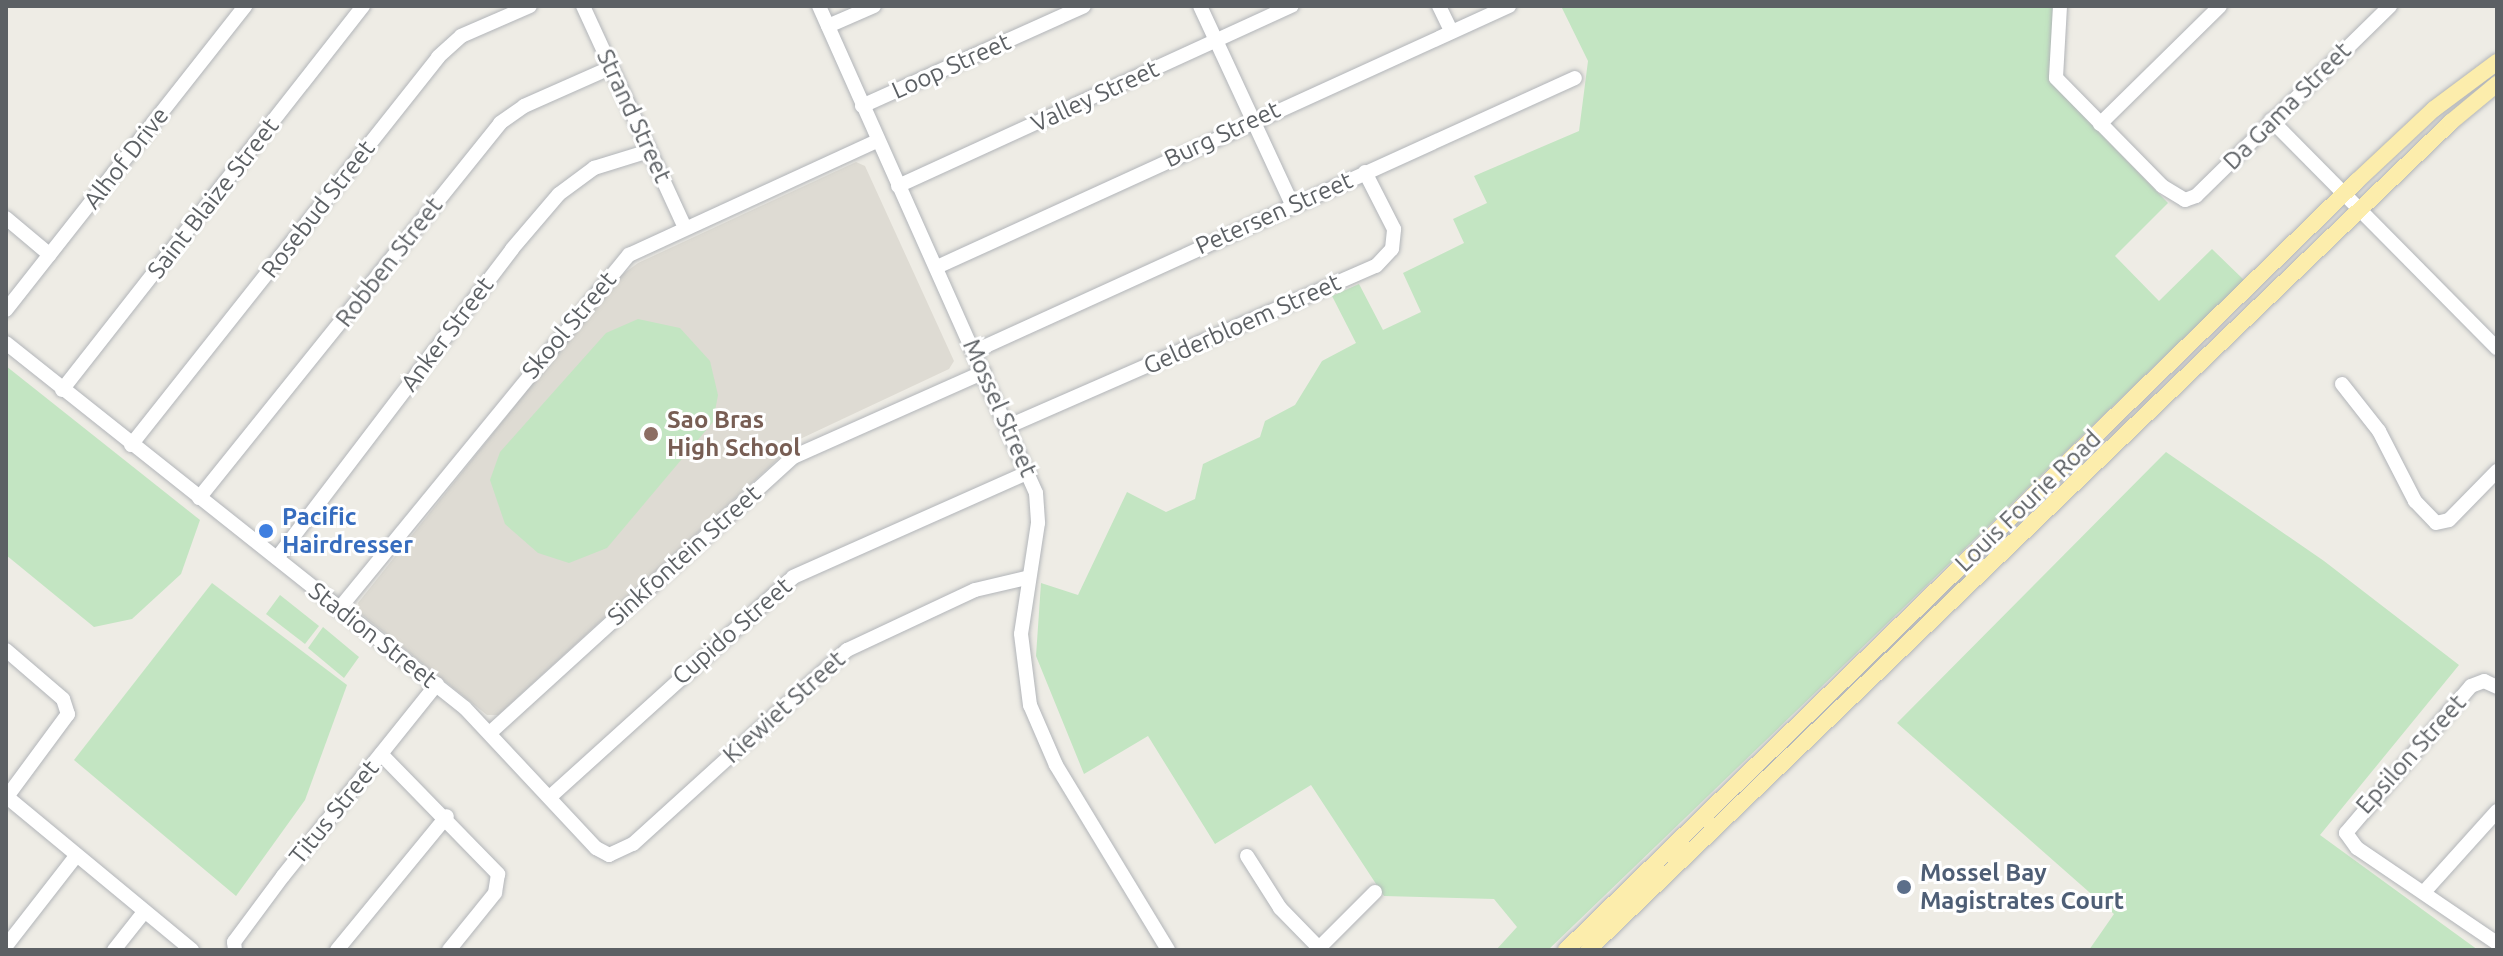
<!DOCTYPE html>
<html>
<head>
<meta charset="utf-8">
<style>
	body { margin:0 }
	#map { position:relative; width:2503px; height:956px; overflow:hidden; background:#eeece5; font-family:Ubuntu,sans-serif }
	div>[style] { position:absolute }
	.education>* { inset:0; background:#dedbd3 }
	.green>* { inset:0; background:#c3e5c2 }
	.roads { filter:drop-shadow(0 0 2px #b2b5b9) drop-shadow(0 0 2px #b2b5b9) }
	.minor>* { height:14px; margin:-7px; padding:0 7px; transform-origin:7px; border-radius:7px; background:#fff }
	.major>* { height:16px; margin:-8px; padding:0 8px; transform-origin:8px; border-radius:8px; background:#fcedac }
	.dots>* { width:22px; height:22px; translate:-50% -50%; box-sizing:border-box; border:4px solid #fff; border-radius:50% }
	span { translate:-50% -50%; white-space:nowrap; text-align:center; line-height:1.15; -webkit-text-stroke:6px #fff; paint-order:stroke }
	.street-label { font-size:24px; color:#5c6064 }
	.education-label { font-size:24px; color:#785e54; font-weight:700 }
	.left { translate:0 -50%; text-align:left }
	.shop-label { font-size:24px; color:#366cbe; font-weight:700 }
	.service-label { font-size:24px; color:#4e5e75; font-weight:700 }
	.frame { position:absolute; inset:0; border:8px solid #5c6064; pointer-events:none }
</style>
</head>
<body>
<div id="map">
	<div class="education">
		<i style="clip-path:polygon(856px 162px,865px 166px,954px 361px,949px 369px,800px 439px,498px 715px,487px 715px,360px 613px,358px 603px,615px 280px,638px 263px)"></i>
	</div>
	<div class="green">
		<i style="clip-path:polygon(1561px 6px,2055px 6px,2049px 81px,2168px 203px,2115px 256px,2159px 301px,2212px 249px,2244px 280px,1548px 950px,1496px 950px,1517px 927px,1494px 899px,1384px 896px,1311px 785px,1215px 844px,1148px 736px,1084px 774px,1036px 656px,1041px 583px,1078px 595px,1127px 492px,1166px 512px,1195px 499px,1203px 464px,1260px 437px,1265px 421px,1295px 405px,1322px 361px,1356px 343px,1332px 296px,1359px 284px,1383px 330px,1421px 312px,1403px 273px,1464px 243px,1453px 219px,1487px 203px,1474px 176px,1579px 131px,1588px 61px)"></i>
		<i style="clip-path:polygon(638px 319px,680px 328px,710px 361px,718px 395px,713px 422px,607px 548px,569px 563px,538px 553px,505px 524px,490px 480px,500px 452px,606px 333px)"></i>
		<i style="clip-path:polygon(6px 366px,200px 520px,181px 574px,132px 619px,94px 627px,6px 555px)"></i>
		<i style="clip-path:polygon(2166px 452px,2324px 561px,2459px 665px,2320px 835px,2478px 950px,2089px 950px,2114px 914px,1897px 723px)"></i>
		<i style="clip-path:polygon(212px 583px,347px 685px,305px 800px,236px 896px,74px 760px)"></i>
		<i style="clip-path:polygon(280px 595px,319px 626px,305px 644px,266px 614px)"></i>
		<i style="clip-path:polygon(323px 627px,359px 657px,344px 678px,308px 648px)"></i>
	</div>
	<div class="roads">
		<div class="minor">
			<i style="left:583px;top:6px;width:242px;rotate:65.3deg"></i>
			<i style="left:819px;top:6px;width:533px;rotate:65.98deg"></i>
			<i style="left:1036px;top:493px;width:30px;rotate:86deg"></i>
			<i style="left:1038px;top:523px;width:112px;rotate:98.7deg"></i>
			<i style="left:1021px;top:634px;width:72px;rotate:82.8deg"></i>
			<i style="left:1030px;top:705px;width:65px;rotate:66.6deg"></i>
			<i style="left:1056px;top:765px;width:216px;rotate:58.8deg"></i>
			<i style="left:1200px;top:6px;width:218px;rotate:65.1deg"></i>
			<i style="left:1439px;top:6px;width:25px;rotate:64deg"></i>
			<i style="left:2060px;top:6px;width:72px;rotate:93.2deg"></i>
			<i style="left:2056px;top:78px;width:151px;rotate:45.5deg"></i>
			<i style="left:2162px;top:186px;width:27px;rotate:31deg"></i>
			<i style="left:2185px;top:200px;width:12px;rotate:-20deg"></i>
			<i style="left:2196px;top:196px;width:272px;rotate:-44.4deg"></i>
			<i style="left:828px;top:26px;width:50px;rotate:-23.5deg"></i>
			<i style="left:862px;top:106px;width:243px;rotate:-24.2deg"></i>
			<i style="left:2271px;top:120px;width:321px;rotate:45.3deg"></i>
			<i style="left:2100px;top:124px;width:168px;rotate:-44.5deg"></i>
			<i style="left:898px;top:186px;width:433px;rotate:-24.6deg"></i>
			<i style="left:6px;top:218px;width:57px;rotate:40.1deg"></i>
			<i style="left:937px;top:267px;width:629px;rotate:-24.53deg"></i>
			<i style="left:6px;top:310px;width:387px;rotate:-51.8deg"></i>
			<i style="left:6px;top:343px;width:586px;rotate:38.49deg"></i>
			<i style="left:465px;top:708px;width:192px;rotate:46.9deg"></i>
			<i style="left:596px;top:848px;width:15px;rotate:28deg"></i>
			<i style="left:609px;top:855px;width:26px;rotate:-25deg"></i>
			<i style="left:633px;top:844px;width:289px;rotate:-42.2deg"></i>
			<i style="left:847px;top:650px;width:141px;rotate:-25.1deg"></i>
			<i style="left:975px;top:590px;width:52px;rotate:-13.2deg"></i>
			<i style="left:975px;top:351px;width:659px;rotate:-24.47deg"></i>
			<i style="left:2342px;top:384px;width:60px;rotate:51.8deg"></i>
			<i style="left:2379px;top:431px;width:79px;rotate:62.8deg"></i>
			<i style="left:2415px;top:501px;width:30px;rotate:46deg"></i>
			<i style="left:2436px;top:523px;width:13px;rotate:-13deg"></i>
			<i style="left:2449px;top:520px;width:69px;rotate:-45.6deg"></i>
			<i style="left:62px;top:390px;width:488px;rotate:-51.9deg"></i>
			<i style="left:1009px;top:426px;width:400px;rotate:-23.6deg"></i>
			<i style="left:1376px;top:266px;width:23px;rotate:-47deg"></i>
			<i style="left:1392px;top:249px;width:20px;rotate:-84deg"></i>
			<i style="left:1394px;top:229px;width:64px;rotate:-117deg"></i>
			<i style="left:131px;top:445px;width:495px;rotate:-51.6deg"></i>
			<i style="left:438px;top:57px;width:31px;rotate:-42deg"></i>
			<i style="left:461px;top:36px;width:75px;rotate:-23.5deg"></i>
			<i style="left:199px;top:498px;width:481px;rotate:-51.2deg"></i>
			<i style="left:500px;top:123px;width:29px;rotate:-35deg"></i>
			<i style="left:524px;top:106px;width:96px;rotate:-23.9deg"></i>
			<i style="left:277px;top:558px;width:388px;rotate:-52.7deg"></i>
			<i style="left:512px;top:249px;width:72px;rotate:-49.5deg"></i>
			<i style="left:559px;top:194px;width:44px;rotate:-36.6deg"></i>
			<i style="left:594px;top:168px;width:58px;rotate:-17.2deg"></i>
			<i style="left:339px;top:609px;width:458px;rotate:-50.7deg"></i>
			<i style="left:629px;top:255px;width:273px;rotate:-24.7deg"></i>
			<i style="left:6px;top:650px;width:75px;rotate:40.7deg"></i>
			<i style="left:63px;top:699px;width:16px;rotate:72deg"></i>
			<i style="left:68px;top:714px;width:104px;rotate:126.4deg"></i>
			<i style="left:2497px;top:687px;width:14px;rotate:-155deg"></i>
			<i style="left:2484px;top:681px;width:14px;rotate:159deg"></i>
			<i style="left:2471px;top:686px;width:193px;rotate:130.4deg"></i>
			<i style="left:2346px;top:833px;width:19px;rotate:54deg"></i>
			<i style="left:2357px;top:848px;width:169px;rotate:34.2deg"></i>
			<i style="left:492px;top:731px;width:407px;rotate:-42.3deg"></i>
			<i style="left:793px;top:457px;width:209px;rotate:-24deg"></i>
			<i style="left:381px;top:754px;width:168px;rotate:45.7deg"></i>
			<i style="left:498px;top:874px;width:19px;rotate:99deg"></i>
			<i style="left:495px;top:893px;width:73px;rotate:128.9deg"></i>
			<i style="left:551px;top:796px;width:326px;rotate:-42.1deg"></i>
			<i style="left:793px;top:577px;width:258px;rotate:-24deg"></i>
			<i style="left:7px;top:797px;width:240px;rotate:39.6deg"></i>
			<i style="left:1247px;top:856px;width:62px;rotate:57.6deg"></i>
			<i style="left:1280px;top:908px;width:56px;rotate:45.7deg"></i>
			<i style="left:2425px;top:891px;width:108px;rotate:-48deg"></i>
			<i style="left:6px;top:946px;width:114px;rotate:-52.1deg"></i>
			<i style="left:114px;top:950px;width:48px;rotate:-51.7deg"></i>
			<i style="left:235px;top:950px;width:8px;rotate:-97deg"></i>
			<i style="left:234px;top:942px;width:82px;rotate:-53.4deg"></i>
			<i style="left:283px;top:876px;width:246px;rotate:-51.3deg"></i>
			<i style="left:337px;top:950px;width:173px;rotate:-50.6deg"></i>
			<i style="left:1317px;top:950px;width:82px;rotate:-45deg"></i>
		</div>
		<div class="major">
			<i style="left:1566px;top:950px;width:1103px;rotate:-44.19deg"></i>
			<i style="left:2357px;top:181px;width:105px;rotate:-43.1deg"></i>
			<i style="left:2434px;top:109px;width:79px;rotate:-36.7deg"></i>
			<i style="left:1588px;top:950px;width:1196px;rotate:-43.81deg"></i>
			<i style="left:2451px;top:122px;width:60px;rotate:-39.6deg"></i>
		</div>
	</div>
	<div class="dots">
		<i style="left:651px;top:434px;background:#8d6e63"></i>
		<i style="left:266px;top:531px;background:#3f7fe0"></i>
		<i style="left:1904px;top:887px;background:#5c6f8a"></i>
	</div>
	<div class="street-label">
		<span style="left:951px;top:66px;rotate:-24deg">Loop Street</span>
		<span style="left:1095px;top:96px;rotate:-25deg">Valley Street</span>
		<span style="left:2287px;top:106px;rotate:-45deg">Da Gama Street</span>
		<span style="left:634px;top:116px;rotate:65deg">Strand Street</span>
		<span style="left:1222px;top:134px;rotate:-25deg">Burg Street</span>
		<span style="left:126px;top:158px;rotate:-52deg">Alhof Drive</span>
		<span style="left:213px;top:198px;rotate:-52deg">Saint Blaize Street</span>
		<span style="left:318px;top:209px;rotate:-52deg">Rosebud Street</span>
		<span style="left:1274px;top:213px;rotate:-24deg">Petersen Street</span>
		<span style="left:389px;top:262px;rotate:-52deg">Robben Street</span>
		<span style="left:1242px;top:324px;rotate:-24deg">Gelderbloem Street</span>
		<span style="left:569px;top:325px;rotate:-50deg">Skool Street</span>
		<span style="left:447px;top:334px;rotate:-53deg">Anker Street</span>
		<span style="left:1000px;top:408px;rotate:66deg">Mossel Street</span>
		<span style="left:2028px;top:501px;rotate:-44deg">Louis Fourie Road</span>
		<span style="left:684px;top:555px;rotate:-42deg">Sinkfontein Street</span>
		<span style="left:732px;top:631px;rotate:-41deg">Cupido Street</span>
		<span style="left:373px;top:635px;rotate:38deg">Stadion Street</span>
		<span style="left:784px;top:707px;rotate:-42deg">Kiewiet Street</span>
		<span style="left:2411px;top:754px;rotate:-48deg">Epsilon Street</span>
		<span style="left:334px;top:812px;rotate:-51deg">Titus Street</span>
	</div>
	<div class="education-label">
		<span class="left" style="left:667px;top:434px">Sao Bras<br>High School</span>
	</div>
	<div class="shop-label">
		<span class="left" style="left:282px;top:531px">Pacific<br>Hairdresser</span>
	</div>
	<div class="service-label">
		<span class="left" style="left:1920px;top:887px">Mossel Bay<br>Magistrates Court</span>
	</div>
	<div class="frame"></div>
</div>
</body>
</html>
